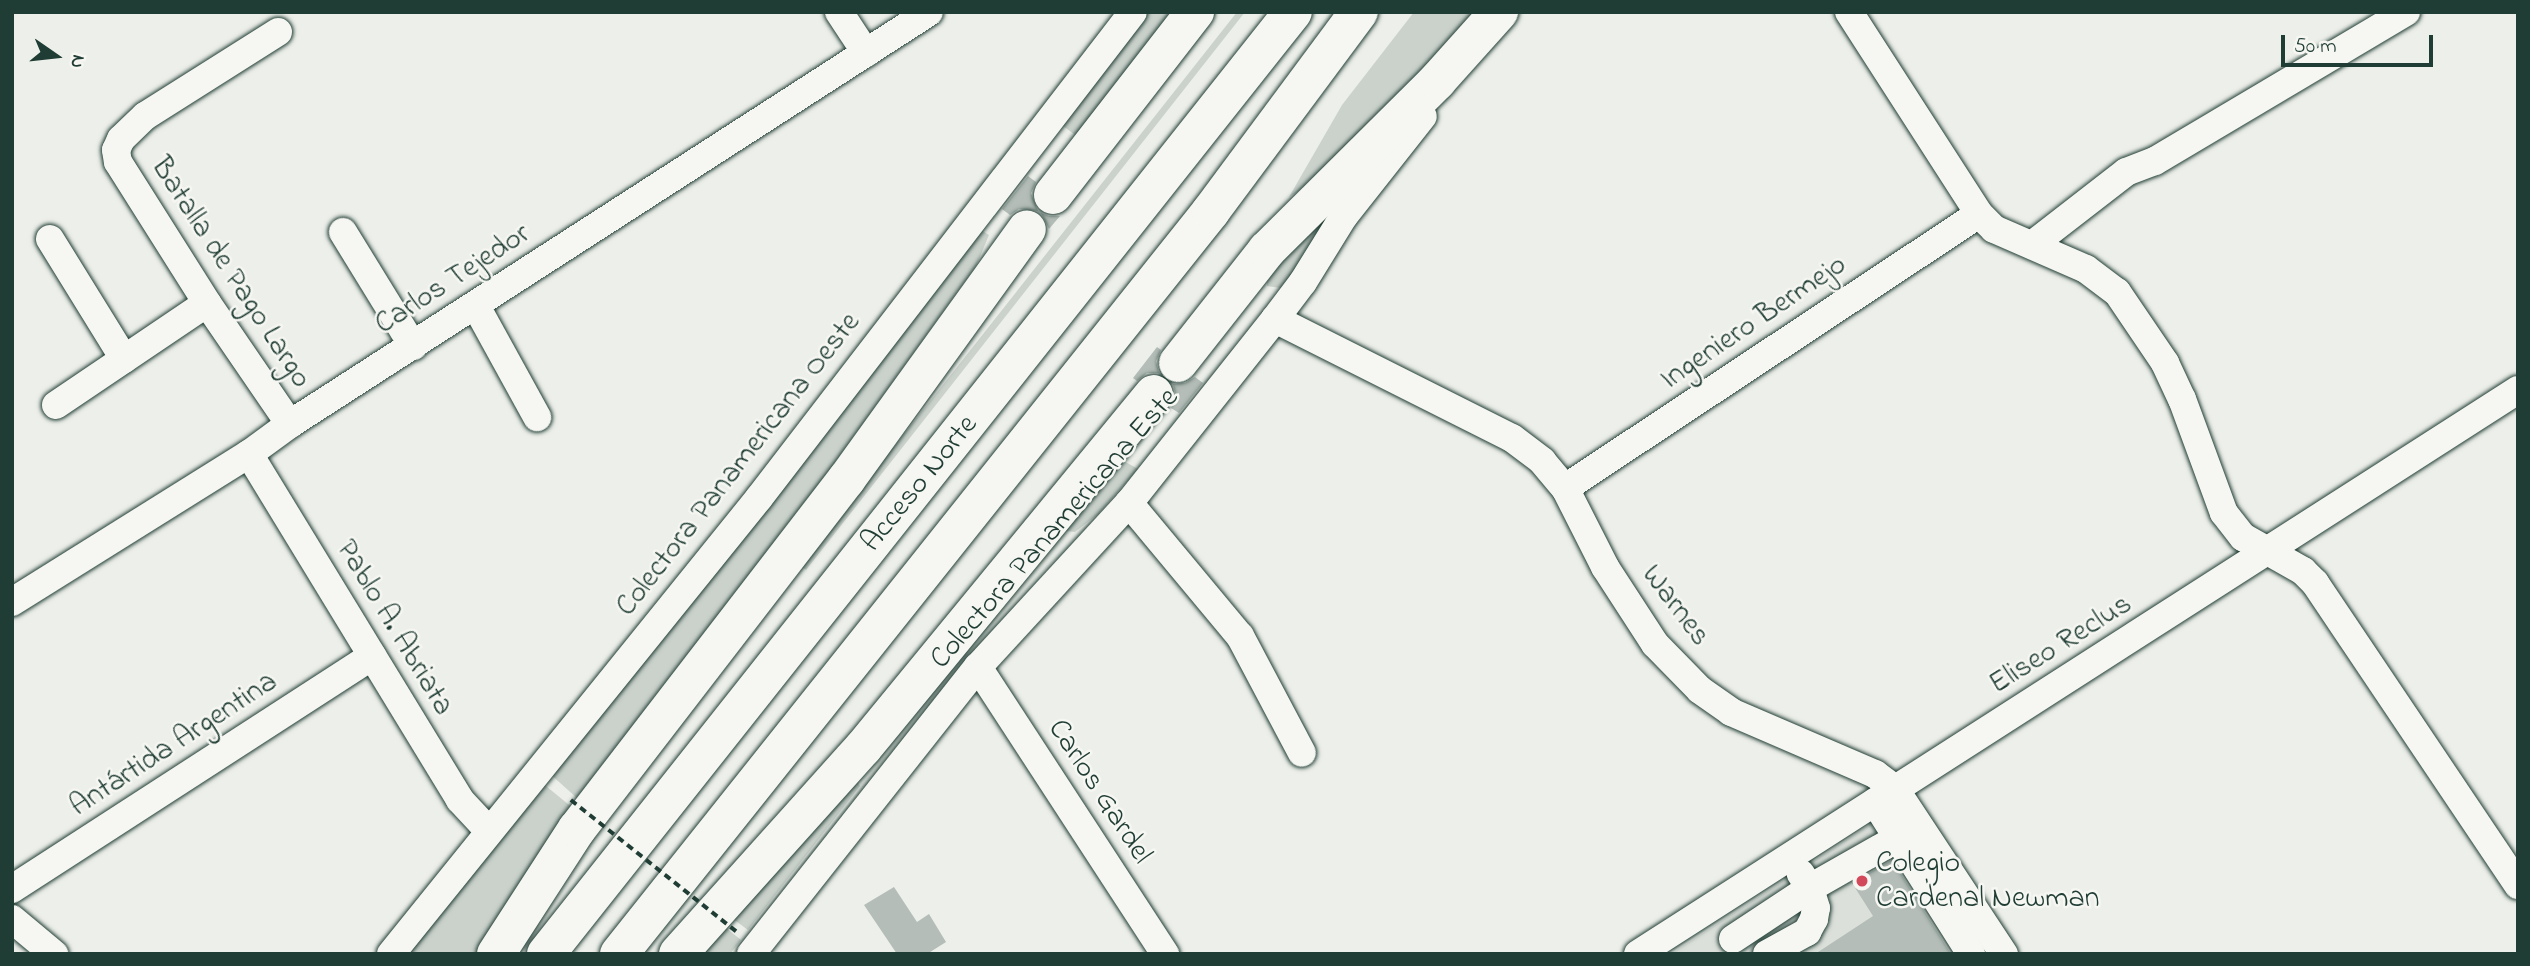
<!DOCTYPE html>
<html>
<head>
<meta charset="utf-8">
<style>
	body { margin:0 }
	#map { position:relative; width:2530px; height:966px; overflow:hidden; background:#edefea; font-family:"Indie Flower",sans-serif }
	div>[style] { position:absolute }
	.built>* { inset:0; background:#dce0db }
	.green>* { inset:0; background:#cbd2cc }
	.building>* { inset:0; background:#b4bdb8 }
	.roads { filter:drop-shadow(0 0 2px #1f3d34) drop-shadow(0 0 2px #1f3d34) }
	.minor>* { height:28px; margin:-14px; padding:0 14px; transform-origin:14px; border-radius:14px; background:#f6f6f2 }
	.highway>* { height:38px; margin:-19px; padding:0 19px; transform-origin:19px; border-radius:19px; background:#f6f6f2 }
	.path-bridge>* { height:3.5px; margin-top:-1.75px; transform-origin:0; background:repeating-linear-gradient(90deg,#1f3d34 0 7px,transparent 0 12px) }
	.dots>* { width:19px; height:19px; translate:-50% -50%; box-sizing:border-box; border:4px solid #f6f6f2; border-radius:50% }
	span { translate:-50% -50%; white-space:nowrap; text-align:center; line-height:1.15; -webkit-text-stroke:5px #f6f6f2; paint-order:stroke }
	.street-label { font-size:30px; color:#1f3d34 }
	.poi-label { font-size:30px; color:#1f3d34 }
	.left { translate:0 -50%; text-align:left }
	.frame { position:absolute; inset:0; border:14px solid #1f3d34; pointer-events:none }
	.north { position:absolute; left:21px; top:21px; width:70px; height:70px; -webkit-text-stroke:5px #f6f6f2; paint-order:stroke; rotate:104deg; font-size:19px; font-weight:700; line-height:28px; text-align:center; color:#1f3d34 }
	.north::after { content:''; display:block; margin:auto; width:24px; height:32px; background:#1f3d34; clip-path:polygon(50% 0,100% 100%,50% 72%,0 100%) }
	.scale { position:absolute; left:2281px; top:35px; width:152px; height:32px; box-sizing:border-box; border:4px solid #1f3d34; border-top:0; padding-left:9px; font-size:21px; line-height:24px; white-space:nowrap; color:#1f3d34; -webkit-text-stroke:5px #f6f6f2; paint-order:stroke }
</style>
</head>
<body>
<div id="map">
	<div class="built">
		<i style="clip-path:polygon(1894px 809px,1988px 954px,1671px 954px)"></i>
	</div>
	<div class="green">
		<i style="clip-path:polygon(1147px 12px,1178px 12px,1078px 137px,1059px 123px)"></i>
		<i style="clip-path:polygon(1237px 12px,1245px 12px,806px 570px,800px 566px)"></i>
		<i style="clip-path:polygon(1414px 12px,1483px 12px,1304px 188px,1289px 197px,1342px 105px)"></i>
		<i style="clip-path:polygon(1356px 171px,1288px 289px,1267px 286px,1267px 281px,1285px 256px)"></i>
		<i style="clip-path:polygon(978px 228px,989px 235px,976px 266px,587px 807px,549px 773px)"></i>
		<i style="clip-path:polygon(1122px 460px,1138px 469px,1098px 514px,1075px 532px,1066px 531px)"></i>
		<i style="clip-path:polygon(541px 782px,579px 813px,478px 954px,406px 954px)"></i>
		<i style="clip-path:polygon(858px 782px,860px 786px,748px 930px,725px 913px)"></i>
		<i style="clip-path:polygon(720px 923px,741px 940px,730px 954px,694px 954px)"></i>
	</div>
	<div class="building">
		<i style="clip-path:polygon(1028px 176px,1036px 182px,1031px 193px,1038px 211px,1019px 209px,1010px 215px,1002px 209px)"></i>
		<i style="clip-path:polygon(1041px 213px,1049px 216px,1060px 216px,1049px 229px)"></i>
		<i style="clip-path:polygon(1157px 347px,1161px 350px,1156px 361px,1159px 373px,1147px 373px,1137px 381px,1133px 378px)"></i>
		<i style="clip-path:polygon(1195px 377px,1203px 383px,1179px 413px,1171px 408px,1176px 397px,1173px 384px,1185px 383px)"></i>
		<i style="clip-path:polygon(1892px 860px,1951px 954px,1815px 954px,1873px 916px,1852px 883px)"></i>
		<i style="clip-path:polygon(894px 887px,917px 922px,929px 914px,946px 942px,927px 954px,897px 954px,864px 905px)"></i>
	</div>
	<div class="roads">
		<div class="minor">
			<i style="left:839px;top:12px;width:49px;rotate:56.6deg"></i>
			<i style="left:1849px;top:12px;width:240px;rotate:57.2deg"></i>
			<i style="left:1979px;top:214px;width:21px;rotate:45deg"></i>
			<i style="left:1994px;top:229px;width:100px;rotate:23.5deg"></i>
			<i style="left:2086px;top:269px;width:39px;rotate:37deg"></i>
			<i style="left:2117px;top:292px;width:86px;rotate:55.9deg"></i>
			<i style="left:2165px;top:363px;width:40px;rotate:65deg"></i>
			<i style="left:2182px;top:399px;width:121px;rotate:69.8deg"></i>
			<i style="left:2224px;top:513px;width:31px;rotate:52deg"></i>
			<i style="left:2243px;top:537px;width:69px;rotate:29.5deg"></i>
			<i style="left:2303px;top:571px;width:17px;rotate:45deg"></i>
			<i style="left:2315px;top:583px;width:364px;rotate:56.1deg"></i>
			<i style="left:278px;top:32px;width:157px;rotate:147.7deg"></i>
			<i style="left:145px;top:116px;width:33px;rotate:136deg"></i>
			<i style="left:121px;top:139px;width:12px;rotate:114deg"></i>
			<i style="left:116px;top:150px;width:12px;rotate:81deg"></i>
			<i style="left:118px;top:162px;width:167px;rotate:57.7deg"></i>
			<i style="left:207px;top:303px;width:147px;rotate:55.6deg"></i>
			<i style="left:343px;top:232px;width:134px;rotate:58.4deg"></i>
			<i style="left:50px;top:239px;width:141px;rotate:58.3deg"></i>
			<i style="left:2032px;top:245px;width:119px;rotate:-37.8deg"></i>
			<i style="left:2126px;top:172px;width:31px;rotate:-21deg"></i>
			<i style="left:2155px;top:161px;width:292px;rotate:-30.7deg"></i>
			<i style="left:476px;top:306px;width:127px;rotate:61.2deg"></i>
			<i style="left:1275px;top:319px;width:265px;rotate:26.7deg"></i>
			<i style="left:1512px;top:438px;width:38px;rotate:37deg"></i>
			<i style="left:1542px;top:461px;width:35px;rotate:50deg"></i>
			<i style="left:1565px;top:488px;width:89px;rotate:63.1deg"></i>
			<i style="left:1605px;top:567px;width:92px;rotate:57deg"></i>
			<i style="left:1655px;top:644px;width:64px;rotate:45.6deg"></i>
			<i style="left:1700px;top:690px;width:38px;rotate:35deg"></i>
			<i style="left:1731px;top:712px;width:157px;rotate:23.3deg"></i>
			<i style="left:1875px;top:774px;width:25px;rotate:37deg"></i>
			<i style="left:1895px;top:789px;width:198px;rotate:56.6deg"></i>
			<i style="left:56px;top:405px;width:182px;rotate:-34deg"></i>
			<i style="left:249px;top:454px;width:405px;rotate:58.6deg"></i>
			<i style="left:460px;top:800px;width:42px;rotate:46.9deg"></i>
			<i style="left:1565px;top:488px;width:496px;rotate:-33.5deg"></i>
			<i style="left:1129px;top:503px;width:173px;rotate:50.2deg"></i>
			<i style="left:1240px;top:636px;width:132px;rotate:62.1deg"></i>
			<i style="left:12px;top:602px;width:279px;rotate:-32deg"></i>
			<i style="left:249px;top:454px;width:51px;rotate:-36.2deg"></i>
			<i style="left:290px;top:424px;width:760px;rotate:-32.81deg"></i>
			<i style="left:978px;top:667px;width:343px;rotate:56.9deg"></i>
			<i style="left:1875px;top:802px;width:180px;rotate:57.7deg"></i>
			<i style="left:12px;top:889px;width:429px;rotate:-32.9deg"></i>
			<i style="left:12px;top:919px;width:55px;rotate:39.8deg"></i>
			<i style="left:1733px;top:939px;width:92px;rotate:-33.5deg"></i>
			<i style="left:1810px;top:888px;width:101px;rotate:-29.6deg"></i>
			<i style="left:391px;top:954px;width:586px;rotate:-51.1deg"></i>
			<i style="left:759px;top:498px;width:613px;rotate:-52.42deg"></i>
			<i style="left:751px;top:954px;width:366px;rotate:-51.7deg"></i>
			<i style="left:978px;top:667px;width:223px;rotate:-47.4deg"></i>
			<i style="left:1129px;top:503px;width:235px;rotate:-51.6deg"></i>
			<i style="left:1275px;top:319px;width:46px;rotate:-52.9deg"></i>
			<i style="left:1303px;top:282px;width:78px;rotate:-58.2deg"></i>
			<i style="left:1344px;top:216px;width:127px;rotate:-51.7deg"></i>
			<i style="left:1638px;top:954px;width:1045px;rotate:-32.66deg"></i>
			<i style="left:1767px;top:954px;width:46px;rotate:-28.8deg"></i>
			<i style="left:1807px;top:932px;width:15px;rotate:-62deg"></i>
			<i style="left:1814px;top:919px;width:11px;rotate:-80deg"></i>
			<i style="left:1816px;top:908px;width:21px;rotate:-107deg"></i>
			<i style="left:1810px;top:888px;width:17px;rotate:-123deg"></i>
		</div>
		<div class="highway">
			<i style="left:1053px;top:195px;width:232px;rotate:-52.2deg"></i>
			<i style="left:1178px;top:363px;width:144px;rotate:-51.8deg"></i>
			<i style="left:1267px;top:250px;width:240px;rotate:-44.8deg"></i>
			<i style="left:1437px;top:81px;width:93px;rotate:-48.1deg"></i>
			<i style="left:496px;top:954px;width:149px;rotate:-57.1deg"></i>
			<i style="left:577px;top:829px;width:441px;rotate:-52.4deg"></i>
			<i style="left:846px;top:480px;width:309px;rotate:-54.2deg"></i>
			<i style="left:546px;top:954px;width:1202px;rotate:-51.59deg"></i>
			<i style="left:619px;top:954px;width:950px;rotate:-51.45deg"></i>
			<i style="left:1211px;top:211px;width:248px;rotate:-53.4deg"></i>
			<i style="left:678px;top:954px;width:277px;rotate:-48.1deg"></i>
			<i style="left:863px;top:748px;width:458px;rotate:-50.6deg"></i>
		</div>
	</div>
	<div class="path-bridge">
		<i style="left:571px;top:800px;width:212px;rotate:38.5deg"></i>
	</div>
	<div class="dots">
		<i style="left:1862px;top:881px;background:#d1495b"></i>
	</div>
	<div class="street-label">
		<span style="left:230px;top:273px;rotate:57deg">Batalla de Pago Largo</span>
		<span style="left:453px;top:280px;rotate:-33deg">Carlos Tejedor</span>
		<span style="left:1754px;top:323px;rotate:-34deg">Ingeniero Bermejo</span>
		<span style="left:739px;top:465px;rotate:-52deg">Colectora Panamericana Oeste</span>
		<span style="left:920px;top:484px;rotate:-51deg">Acceso Norte</span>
		<span style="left:1055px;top:529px;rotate:-49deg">Colectora Panamericana Este</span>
		<span style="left:1675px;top:606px;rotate:53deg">Warnes</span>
		<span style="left:394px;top:628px;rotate:59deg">Pablo A. Abriata</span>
		<span style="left:2061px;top:645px;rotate:-32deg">Eliseo Reclus</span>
		<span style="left:174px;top:745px;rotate:-33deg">Antártida Argentina</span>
		<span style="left:1099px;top:792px;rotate:57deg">Carlos Gardel</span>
	</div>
	<div class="poi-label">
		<span class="left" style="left:1876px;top:881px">Colegio<br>Cardenal Newman</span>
	</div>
	<div class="frame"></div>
	<div class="north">N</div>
	<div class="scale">50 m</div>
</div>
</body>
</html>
